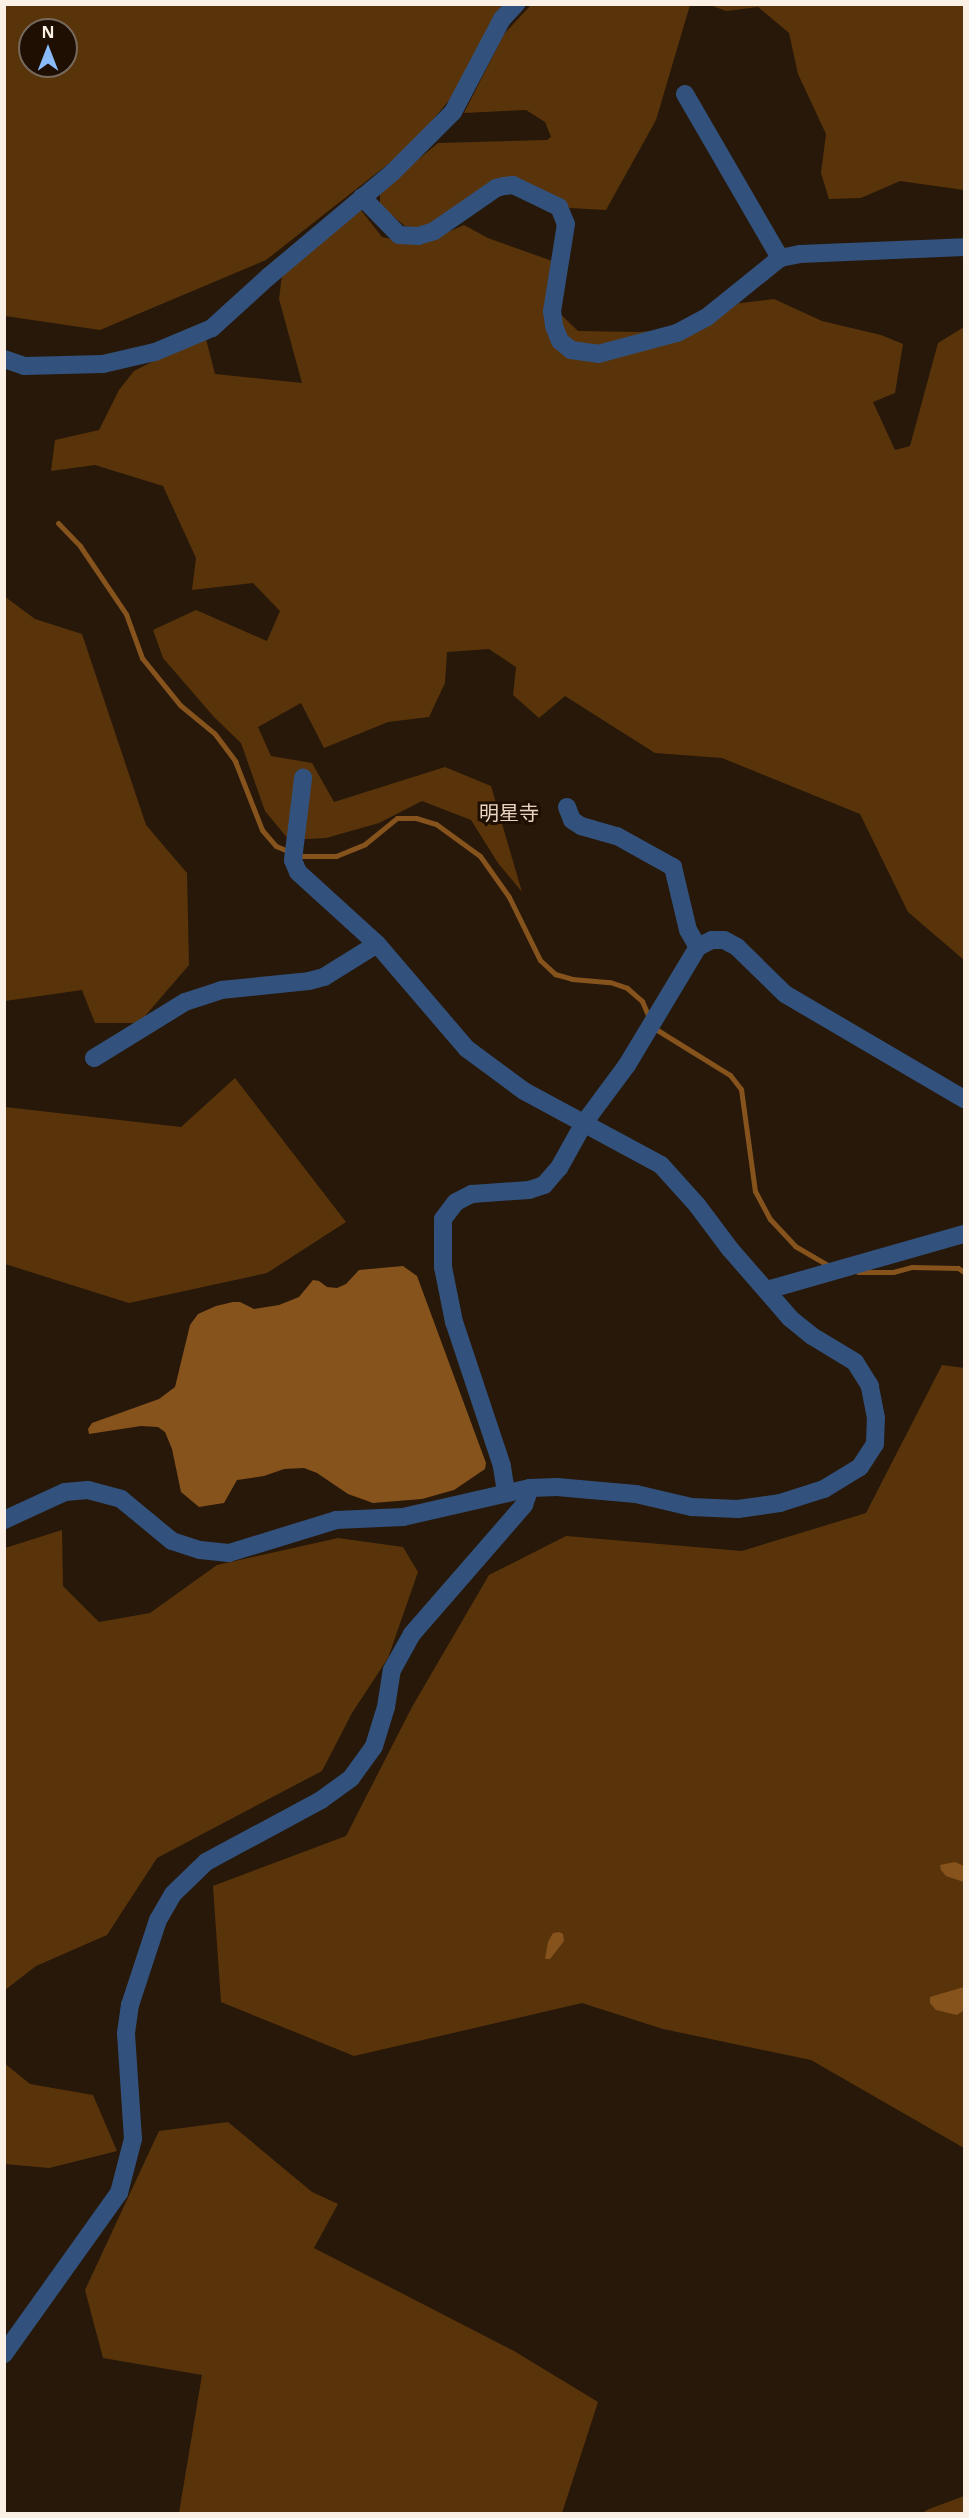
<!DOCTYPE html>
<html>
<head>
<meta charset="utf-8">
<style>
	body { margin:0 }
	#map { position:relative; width:969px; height:2518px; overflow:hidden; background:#271809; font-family:"Noto Sans","Noto Sans JP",sans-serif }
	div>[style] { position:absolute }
	.green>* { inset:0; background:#59340b }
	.water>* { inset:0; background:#86531d }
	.stream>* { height:5px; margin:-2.5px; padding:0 2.5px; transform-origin:2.5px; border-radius:2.5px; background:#86531d }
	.street>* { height:18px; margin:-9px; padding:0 9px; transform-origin:9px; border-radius:9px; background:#32527d }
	span { translate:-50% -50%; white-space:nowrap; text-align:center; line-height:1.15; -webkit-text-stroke:6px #1e0f02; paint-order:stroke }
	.quarter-label { font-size:20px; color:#ead4c1 }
	.frame { position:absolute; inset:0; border:6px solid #fbf0e6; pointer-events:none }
	.north { position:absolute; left:18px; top:18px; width:60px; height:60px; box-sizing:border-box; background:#1e0f02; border:2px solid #76695d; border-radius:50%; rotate:0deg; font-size:16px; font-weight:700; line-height:24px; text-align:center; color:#fbf0e6 }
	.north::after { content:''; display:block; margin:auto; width:21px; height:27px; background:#89bafc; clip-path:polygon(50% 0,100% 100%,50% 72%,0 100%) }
</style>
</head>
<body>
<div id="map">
	<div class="green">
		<i style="clip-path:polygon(evenodd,5px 5px,502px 5px,455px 93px,411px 146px,266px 260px,100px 330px,5px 316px,5px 5px,30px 30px,66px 30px,66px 66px,30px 66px,30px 30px)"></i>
		<i style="clip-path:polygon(531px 5px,690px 5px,656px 120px,606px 210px,570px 208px,518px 178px,422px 229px,405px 226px,380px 206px,380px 191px,438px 143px,547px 140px,551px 137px,545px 122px,526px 110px,464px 113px,504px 34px)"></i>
		<i style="clip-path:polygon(710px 5px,964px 5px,964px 190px,900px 181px,861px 198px,829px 199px,821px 173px,826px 134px,798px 74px,789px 33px,758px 7px,726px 11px)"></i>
		<i style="clip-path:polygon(360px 209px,382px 237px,418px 245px,464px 225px,488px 238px,555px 262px,552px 306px,578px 331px,639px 332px,697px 328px,733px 304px,774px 299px,822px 321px,881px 335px,903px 344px,895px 393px,873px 402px,895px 450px,910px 446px,938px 343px,964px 327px,964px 960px,908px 912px,860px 814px,722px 758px,655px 753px,565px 696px,539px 718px,513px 695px,516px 667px,489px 649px,447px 652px,445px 683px,429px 717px,388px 722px,324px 748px,301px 703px,258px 727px,271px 756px,312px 763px,334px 802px,445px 767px,491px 786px,522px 892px,498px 863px,471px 820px,422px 801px,379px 823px,326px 838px,289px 840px,265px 811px,241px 743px,214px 717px,163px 658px,153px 630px,196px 610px,267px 641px,280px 611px,253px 583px,192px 590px,196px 558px,163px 486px,95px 465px,51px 471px,55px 440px,99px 430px,119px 390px,134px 371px,205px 335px,215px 374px,302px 383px,279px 299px,282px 275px)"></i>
		<i style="clip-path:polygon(4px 596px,35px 619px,82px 634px,146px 825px,187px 873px,189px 965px,139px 1023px,95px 1023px,82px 990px,5px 1001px)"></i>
		<i style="clip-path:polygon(235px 1078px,346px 1222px,267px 1273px,129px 1303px,5px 1264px,5px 1107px,181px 1127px)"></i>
		<i style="clip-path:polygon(942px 1365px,964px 1368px,964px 2148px,811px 2060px,663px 2029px,582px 2003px,354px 2056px,221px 2002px,213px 1886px,346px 1836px,412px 1707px,489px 1575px,566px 1536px,742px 1551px,866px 1513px)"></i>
		<i style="clip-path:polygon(62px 1530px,63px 1586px,99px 1622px,150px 1613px,217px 1565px,338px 1538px,403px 1547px,418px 1572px,388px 1658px,352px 1713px,322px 1771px,157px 1858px,107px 1935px,36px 1966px,5px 1990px,5px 1548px)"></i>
		<i style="clip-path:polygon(4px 2063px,30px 2084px,93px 2095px,117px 2151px,49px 2168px,5px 2164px)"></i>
		<i style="clip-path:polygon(228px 2122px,312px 2192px,338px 2204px,314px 2248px,514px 2351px,598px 2402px,562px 2513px,179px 2513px,202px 2375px,103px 2358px,85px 2290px,159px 2131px)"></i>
		<i style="clip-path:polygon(964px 2496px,964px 2513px,922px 2513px,929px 2509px)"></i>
	</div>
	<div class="water">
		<i style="clip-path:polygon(403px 1266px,417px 1276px,486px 1463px,485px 1469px,454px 1490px,422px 1499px,373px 1503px,348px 1494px,317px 1473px,304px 1468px,284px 1469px,264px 1476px,237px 1480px,224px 1503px,199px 1507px,181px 1492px,172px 1449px,165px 1432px,158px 1427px,141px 1426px,89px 1434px,88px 1429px,92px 1423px,159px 1399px,175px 1387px,190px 1325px,198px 1314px,216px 1306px,233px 1302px,240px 1302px,254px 1309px,279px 1305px,299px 1297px,313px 1280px,319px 1281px,327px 1287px,337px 1288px,346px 1284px,359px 1270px)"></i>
		<i style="clip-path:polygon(955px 1862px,964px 1866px,964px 1882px,946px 1876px,941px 1870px,940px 1865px)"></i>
		<i style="clip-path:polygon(559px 1932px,563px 1934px,564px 1941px,550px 1959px,545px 1959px,548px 1942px,553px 1933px)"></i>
		<i style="clip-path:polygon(964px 1987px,964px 2010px,957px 2015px,936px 2010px,930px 2003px,930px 1997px)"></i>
	</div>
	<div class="stream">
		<i style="left:58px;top:523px;width:32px;rotate:46deg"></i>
		<i style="left:80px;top:546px;width:82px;rotate:55.9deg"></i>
		<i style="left:126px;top:614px;width:47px;rotate:70deg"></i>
		<i style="left:142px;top:658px;width:60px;rotate:51deg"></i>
		<i style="left:180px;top:705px;width:45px;rotate:39.6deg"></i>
		<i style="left:215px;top:734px;width:34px;rotate:53deg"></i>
		<i style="left:235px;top:761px;width:74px;rotate:68.6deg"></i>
		<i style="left:262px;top:830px;width:21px;rotate:49deg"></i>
		<i style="left:276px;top:846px;width:26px;rotate:23deg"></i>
		<i style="left:300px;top:856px;width:36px"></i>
		<i style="left:336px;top:856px;width:31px;rotate:-22deg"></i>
		<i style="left:365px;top:844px;width:41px;rotate:-39.1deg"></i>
		<i style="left:397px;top:818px;width:19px"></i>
		<i style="left:416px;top:818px;width:21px;rotate:17deg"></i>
		<i style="left:436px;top:824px;width:54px;rotate:36deg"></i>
		<i style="left:480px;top:856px;width:50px;rotate:54.7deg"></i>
		<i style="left:509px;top:897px;width:70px;rotate:63.8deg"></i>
		<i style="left:540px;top:960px;width:21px;rotate:43deg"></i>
		<i style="left:555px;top:974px;width:18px;rotate:16deg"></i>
		<i style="left:572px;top:979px;width:38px;rotate:5deg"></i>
		<i style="left:610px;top:982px;width:18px;rotate:19deg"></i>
		<i style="left:627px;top:988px;width:20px;rotate:41deg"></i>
		<i style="left:642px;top:1001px;width:21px;rotate:67deg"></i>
		<i style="left:654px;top:1028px;width:89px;rotate:31.7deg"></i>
		<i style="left:730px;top:1075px;width:18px;rotate:52deg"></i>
		<i style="left:741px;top:1089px;width:103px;rotate:82.2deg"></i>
		<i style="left:755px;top:1191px;width:32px;rotate:62deg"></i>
		<i style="left:770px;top:1219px;width:37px;rotate:47deg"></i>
		<i style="left:795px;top:1246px;width:42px;rotate:30.3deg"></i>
		<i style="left:858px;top:1272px;width:35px"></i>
		<i style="left:893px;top:1272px;width:20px;rotate:-15deg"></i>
		<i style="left:912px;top:1267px;width:46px;rotate:1.2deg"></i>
		<i style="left:958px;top:1268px;width:7px;rotate:34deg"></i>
	</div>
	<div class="street">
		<i style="left:685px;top:94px;width:190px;rotate:59.9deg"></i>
		<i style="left:362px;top:197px;width:53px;rotate:45.8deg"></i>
		<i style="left:399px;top:235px;width:19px;rotate:3deg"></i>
		<i style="left:418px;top:236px;width:17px;rotate:-17deg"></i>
		<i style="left:434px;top:231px;width:75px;rotate:-34.7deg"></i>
		<i style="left:496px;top:188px;width:8px;rotate:-14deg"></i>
		<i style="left:504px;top:186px;width:9px;rotate:-6deg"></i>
		<i style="left:513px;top:185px;width:51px;rotate:25.6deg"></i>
		<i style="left:559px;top:207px;width:18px;rotate:68deg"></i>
		<i style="left:566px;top:224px;width:88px;rotate:99.1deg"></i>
		<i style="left:552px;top:311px;width:15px;rotate:82deg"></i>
		<i style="left:554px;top:326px;width:16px;rotate:68deg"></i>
		<i style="left:560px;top:341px;width:14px;rotate:39deg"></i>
		<i style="left:571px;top:350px;width:27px;rotate:8deg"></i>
		<i style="left:598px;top:354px;width:82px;rotate:-14.9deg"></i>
		<i style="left:677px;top:333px;width:34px;rotate:-28deg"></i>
		<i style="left:707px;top:317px;width:94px;rotate:-38.9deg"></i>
		<i style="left:780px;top:258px;width:20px;rotate:-11deg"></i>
		<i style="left:800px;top:254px;width:164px;rotate:-2.4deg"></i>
		<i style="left:4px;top:359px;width:21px;rotate:19deg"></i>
		<i style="left:24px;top:366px;width:79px;rotate:-1.5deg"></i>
		<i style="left:103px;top:364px;width:53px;rotate:-13deg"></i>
		<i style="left:155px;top:352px;width:62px;rotate:-22.8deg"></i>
		<i style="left:212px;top:328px;width:76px;rotate:-42.3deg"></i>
		<i style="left:268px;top:277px;width:163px;rotate:-40deg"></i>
		<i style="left:393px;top:172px;width:85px;rotate:-45deg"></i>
		<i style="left:453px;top:112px;width:105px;rotate:-62.2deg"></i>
		<i style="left:502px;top:19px;width:21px;rotate:-47deg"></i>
		<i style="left:567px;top:807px;width:14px;rotate:69deg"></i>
		<i style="left:572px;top:820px;width:11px;rotate:34deg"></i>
		<i style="left:581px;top:826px;width:37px;rotate:16deg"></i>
		<i style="left:617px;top:836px;width:64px;rotate:29deg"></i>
		<i style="left:673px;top:867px;width:65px;rotate:76.6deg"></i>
		<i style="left:688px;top:930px;width:20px;rotate:60deg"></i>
		<i style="left:94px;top:1058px;width:107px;rotate:-31.6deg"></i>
		<i style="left:185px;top:1002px;width:38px;rotate:-18deg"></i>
		<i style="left:221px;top:990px;width:88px;rotate:-5.8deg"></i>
		<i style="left:309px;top:981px;width:16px;rotate:-15deg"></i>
		<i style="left:324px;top:977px;width:62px;rotate:-31.9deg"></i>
		<i style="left:767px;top:1290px;width:205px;rotate:-15.9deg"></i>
		<i style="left:506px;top:1492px;width:26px;rotate:-99deg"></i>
		<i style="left:502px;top:1466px;width:152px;rotate:-108.4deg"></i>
		<i style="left:454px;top:1322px;width:56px;rotate:-101.3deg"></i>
		<i style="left:443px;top:1267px;width:48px;rotate:-90deg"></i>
		<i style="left:443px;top:1219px;width:21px;rotate:-53deg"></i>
		<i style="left:456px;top:1202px;width:18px;rotate:-27deg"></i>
		<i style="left:472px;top:1194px;width:57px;rotate:-4deg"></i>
		<i style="left:529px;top:1190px;width:16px;rotate:-18deg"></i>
		<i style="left:544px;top:1185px;width:23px;rotate:-49deg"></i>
		<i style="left:559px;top:1168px;width:51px;rotate:-60.9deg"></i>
		<i style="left:584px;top:1123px;width:72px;rotate:-53.4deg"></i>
		<i style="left:627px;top:1065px;width:138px;rotate:-59deg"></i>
		<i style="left:698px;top:947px;width:16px;rotate:-27deg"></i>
		<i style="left:712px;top:940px;width:12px"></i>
		<i style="left:724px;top:940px;width:15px;rotate:28deg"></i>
		<i style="left:737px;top:947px;width:67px;rotate:44.4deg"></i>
		<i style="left:785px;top:994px;width:208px;rotate:30.4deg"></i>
		<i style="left:4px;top:1520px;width:67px;rotate:-24.7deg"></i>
		<i style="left:65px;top:1492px;width:23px;rotate:-5deg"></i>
		<i style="left:88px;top:1490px;width:34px;rotate:15deg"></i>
		<i style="left:121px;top:1499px;width:66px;rotate:39.5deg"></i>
		<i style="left:172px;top:1541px;width:29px;rotate:18deg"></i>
		<i style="left:200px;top:1550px;width:29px;rotate:6deg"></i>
		<i style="left:229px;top:1553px;width:112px;rotate:-17.1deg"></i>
		<i style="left:336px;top:1520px;width:67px;rotate:-2.6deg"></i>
		<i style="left:403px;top:1517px;width:130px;rotate:-12.9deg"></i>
		<i style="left:530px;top:1488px;width:27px;rotate:-2deg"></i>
		<i style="left:557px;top:1487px;width:79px;rotate:5.1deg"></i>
		<i style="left:636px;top:1494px;width:57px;rotate:13.3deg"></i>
		<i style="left:691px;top:1507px;width:47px;rotate:2.4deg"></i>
		<i style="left:738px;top:1509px;width:42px;rotate:-8.1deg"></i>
		<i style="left:780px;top:1503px;width:46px;rotate:-17.7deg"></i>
		<i style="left:824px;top:1489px;width:42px;rotate:-31.4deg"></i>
		<i style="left:860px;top:1467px;width:27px;rotate:-57deg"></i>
		<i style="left:875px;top:1444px;width:26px;rotate:-88deg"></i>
		<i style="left:876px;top:1418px;width:33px;rotate:-101deg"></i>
		<i style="left:870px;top:1386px;width:28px;rotate:-122deg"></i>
		<i style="left:855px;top:1362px;width:50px;rotate:-148.8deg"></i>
		<i style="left:812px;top:1336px;width:28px;rotate:-141deg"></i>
		<i style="left:790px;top:1318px;width:91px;rotate:-131deg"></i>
		<i style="left:730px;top:1249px;width:55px;rotate:-126.9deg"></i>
		<i style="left:697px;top:1205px;width:54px;rotate:-132deg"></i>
		<i style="left:661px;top:1165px;width:156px;rotate:-151.6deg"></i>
		<i style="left:524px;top:1091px;width:71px;rotate:-143.6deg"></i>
		<i style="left:467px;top:1049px;width:138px;rotate:-130.6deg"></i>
		<i style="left:377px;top:944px;width:107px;rotate:-137.7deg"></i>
		<i style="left:298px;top:872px;width:13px;rotate:-113deg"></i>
		<i style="left:293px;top:860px;width:83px;rotate:-83deg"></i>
		<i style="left:4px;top:2354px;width:198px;rotate:-54.5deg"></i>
		<i style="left:119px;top:2193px;width:56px;rotate:-75.5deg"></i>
		<i style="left:133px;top:2139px;width:106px;rotate:-93.8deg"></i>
		<i style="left:126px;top:2033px;width:28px;rotate:-82deg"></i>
		<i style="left:130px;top:2005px;width:89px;rotate:-71.8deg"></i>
		<i style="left:158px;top:1920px;width:30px;rotate:-60deg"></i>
		<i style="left:173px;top:1894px;width:46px;rotate:-44.1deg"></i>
		<i style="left:206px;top:1862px;width:131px;rotate:-28.3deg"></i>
		<i style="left:321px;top:1800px;width:37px;rotate:-36deg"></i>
		<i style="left:351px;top:1778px;width:39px;rotate:-54deg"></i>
		<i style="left:374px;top:1746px;width:41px;rotate:-72.9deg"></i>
		<i style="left:386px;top:1707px;width:37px;rotate:-81deg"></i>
		<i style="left:392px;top:1670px;width:41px;rotate:-60.9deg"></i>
		<i style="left:412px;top:1634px;width:171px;rotate:-49deg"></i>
		<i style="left:524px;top:1505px;width:18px;rotate:-71deg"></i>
	</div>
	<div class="quarter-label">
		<span style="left:509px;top:812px">明星寺</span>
	</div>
	<div class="frame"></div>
	<div class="north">N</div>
</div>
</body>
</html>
